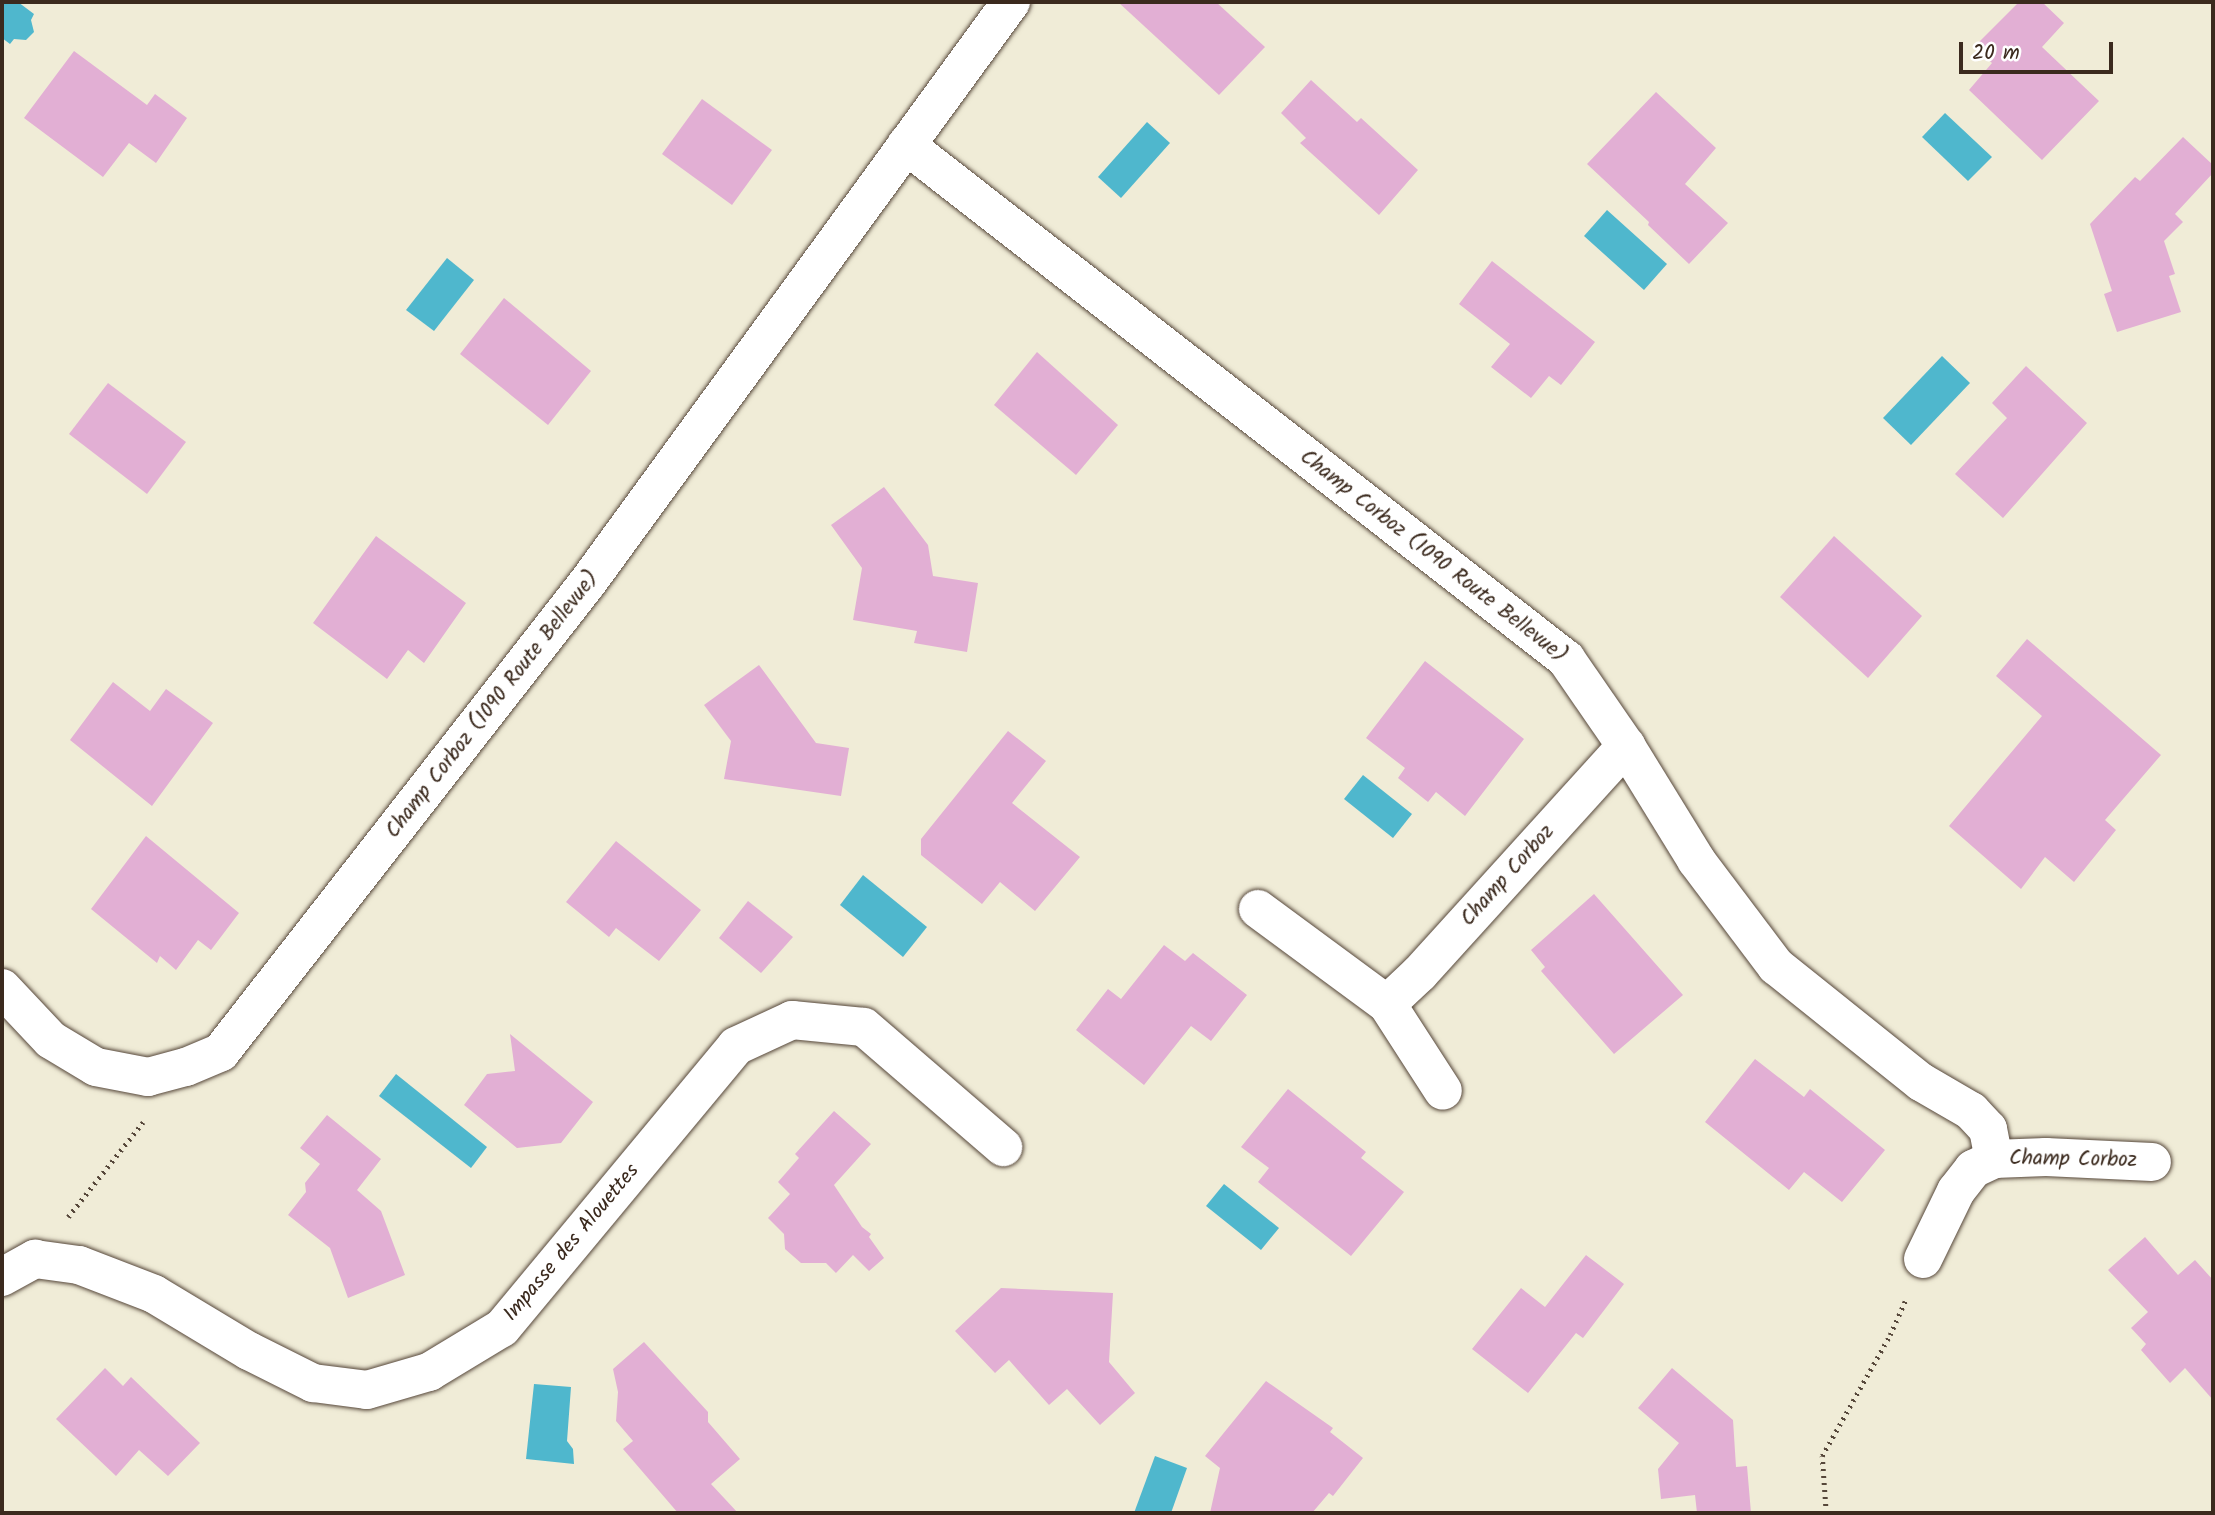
<!DOCTYPE html>
<html>
<head>
<meta charset="utf-8">
<style>
	body { margin:0 }
	#map { position:relative; width:2215px; height:1515px; overflow:hidden; background:#f0ecd7; font-family:Kalam,sans-serif }
	div>[style] { position:absolute }
	.water>* { inset:0; background:#4fb7cd }
	.building>* { inset:0; background:#e2afd4 }
	.path>* { height:4.5px; margin-top:-2.25px; transform-origin:0; background:repeating-linear-gradient(90deg,#56473a 0 2px,transparent 0 7px) }
	.roads { filter:drop-shadow(0 0 2px #56473a) drop-shadow(0 0 2px #56473a) }
	.minor>* { height:38px; margin:-19px; padding:0 19px; transform-origin:19px; border-radius:19px; background:#fff }
	span { translate:-50% -50%; white-space:nowrap; text-align:center; line-height:1.15; -webkit-text-stroke:5px #fff; paint-order:stroke }
	.street-label { font-size:21px; color:#3b2a1e }
	.frame { position:absolute; inset:0; border:4px solid #3b2a1e; pointer-events:none }
	.scale { position:absolute; left:1959px; top:42px; width:154px; height:32px; box-sizing:border-box; border:4px solid #3b2a1e; border-top:0; padding-left:9px; font-size:21px; line-height:24px; white-space:nowrap; color:#3b2a1e; -webkit-text-stroke:5px #fff; paint-order:stroke }
</style>
</head>
<body>
<div id="map">
	<div class="water">
		<i style="clip-path:polygon(2px 2px,18px 2px,34px 14px,31px 20px,34px 32px,26px 40px,14px 39px,10px 44px,2px 38px)"></i>
		<i style="clip-path:polygon(1945px 113px,1992px 157px,1968px 181px,1922px 137px)"></i>
		<i style="clip-path:polygon(1147px 122px,1170px 143px,1121px 198px,1098px 177px)"></i>
		<i style="clip-path:polygon(1607px 210px,1667px 264px,1644px 290px,1584px 236px)"></i>
		<i style="clip-path:polygon(447px 258px,474px 280px,434px 331px,406px 310px)"></i>
		<i style="clip-path:polygon(1942px 356px,1970px 383px,1911px 445px,1883px 418px)"></i>
		<i style="clip-path:polygon(1363px 775px,1412px 814px,1393px 838px,1344px 799px)"></i>
		<i style="clip-path:polygon(863px 875px,927px 927px,903px 957px,840px 905px)"></i>
		<i style="clip-path:polygon(396px 1074px,487px 1147px,471px 1168px,379px 1096px)"></i>
		<i style="clip-path:polygon(1224px 1184px,1279px 1228px,1261px 1250px,1206px 1206px)"></i>
		<i style="clip-path:polygon(534px 1384px,571px 1387px,567px 1441px,573px 1449px,574px 1464px,526px 1459px)"></i>
		<i style="clip-path:polygon(1155px 1456px,1187px 1468px,1171px 1513px,1134px 1513px)"></i>
	</div>
	<div class="building">
		<i style="clip-path:polygon(1118px 2px,1216px 2px,1265px 47px,1219px 95px)"></i>
		<i style="clip-path:polygon(2019px 2px,2042px 2px,2064px 23px,2042px 47px,2099px 101px,2042px 160px,1969px 90px,1992px 63px,1974px 47px)"></i>
		<i style="clip-path:polygon(74px 51px,147px 105px,155px 94px,187px 118px,156px 163px,129px 143px,103px 177px,24px 118px)"></i>
		<i style="clip-path:polygon(1311px 80px,1357px 122px,1361px 118px,1418px 170px,1379px 215px,1300px 143px,1306px 138px,1281px 113px)"></i>
		<i style="clip-path:polygon(1656px 92px,1716px 148px,1685px 184px,1728px 223px,1689px 264px,1648px 225px,1649px 222px,1587px 164px)"></i>
		<i style="clip-path:polygon(702px 99px,772px 150px,732px 205px,662px 154px)"></i>
		<i style="clip-path:polygon(2183px 137px,2213px 165px,2213px 173px,2175px 214px,2183px 222px,2164px 241px,2175px 274px,2169px 276px,2181px 312px,2117px 332px,2104px 294px,2112px 291px,2090px 224px,2135px 177px,2140px 181px)"></i>
		<i style="clip-path:polygon(1492px 261px,1595px 342px,1561px 385px,1549px 376px,1531px 398px,1491px 367px,1510px 344px,1459px 304px)"></i>
		<i style="clip-path:polygon(504px 298px,591px 371px,548px 425px,460px 354px)"></i>
		<i style="clip-path:polygon(1037px 352px,1118px 425px,1076px 475px,994px 405px)"></i>
		<i style="clip-path:polygon(2026px 366px,2087px 423px,2003px 518px,1955px 474px,2007px 418px,1992px 403px)"></i>
		<i style="clip-path:polygon(108px 383px,186px 442px,147px 494px,69px 434px)"></i>
		<i style="clip-path:polygon(884px 487px,928px 545px,933px 576px,978px 583px,967px 652px,914px 643px,917px 631px,853px 620px,862px 568px,831px 525px)"></i>
		<i style="clip-path:polygon(376px 536px,466px 603px,424px 663px,408px 650px,387px 679px,313px 623px)"></i>
		<i style="clip-path:polygon(1834px 536px,1922px 616px,1868px 678px,1780px 597px)"></i>
		<i style="clip-path:polygon(2027px 639px,2161px 755px,2105px 820px,2116px 830px,2074px 882px,2045px 857px,2021px 889px,1949px 826px,2042px 716px,1996px 676px)"></i>
		<i style="clip-path:polygon(1425px 661px,1524px 739px,1465px 816px,1436px 792px,1428px 802px,1398px 778px,1405px 768px,1366px 738px)"></i>
		<i style="clip-path:polygon(759px 665px,816px 743px,849px 748px,841px 796px,724px 779px,731px 741px,704px 705px)"></i>
		<i style="clip-path:polygon(113px 682px,150px 711px,166px 689px,213px 723px,152px 806px,70px 740px)"></i>
		<i style="clip-path:polygon(1008px 731px,1046px 761px,1012px 803px,1080px 857px,1035px 911px,1000px 882px,982px 904px,921px 855px,921px 839px)"></i>
		<i style="clip-path:polygon(146px 836px,239px 913px,211px 950px,198px 940px,176px 970px,160px 956px,157px 963px,91px 909px)"></i>
		<i style="clip-path:polygon(616px 841px,701px 910px,659px 961px,616px 928px,609px 937px,566px 902px)"></i>
		<i style="clip-path:polygon(1594px 894px,1683px 995px,1614px 1054px,1541px 971px,1545px 967px,1531px 950px)"></i>
		<i style="clip-path:polygon(748px 901px,793px 937px,761px 973px,719px 938px)"></i>
		<i style="clip-path:polygon(1164px 945px,1185px 961px,1193px 953px,1247px 995px,1211px 1041px,1191px 1026px,1144px 1085px,1076px 1030px,1108px 989px,1121px 999px)"></i>
		<i style="clip-path:polygon(510px 1034px,593px 1102px,561px 1143px,517px 1148px,464px 1105px,487px 1074px,515px 1071px)"></i>
		<i style="clip-path:polygon(1755px 1059px,1804px 1097px,1810px 1089px,1885px 1150px,1842px 1202px,1804px 1172px,1789px 1190px,1705px 1122px)"></i>
		<i style="clip-path:polygon(1288px 1089px,1366px 1152px,1361px 1158px,1404px 1192px,1351px 1256px,1258px 1182px,1269px 1168px,1241px 1147px)"></i>
		<i style="clip-path:polygon(834px 1111px,871px 1144px,834px 1185px,862px 1227px,871px 1234px,869px 1237px,884px 1258px,869px 1271px,853px 1255px,836px 1273px,826px 1263px,801px 1263px,785px 1249px,784px 1234px,768px 1218px,790px 1194px,778px 1182px,799px 1158px,795px 1154px)"></i>
		<i style="clip-path:polygon(327px 1115px,381px 1159px,357px 1190px,381px 1211px,405px 1275px,348px 1298px,330px 1248px,288px 1215px,306px 1192px,305px 1183px,320px 1164px,300px 1148px)"></i>
		<i style="clip-path:polygon(2145px 1237px,2178px 1275px,2195px 1260px,2213px 1280px,2213px 1400px,2185px 1368px,2170px 1383px,2141px 1350px,2146px 1344px,2131px 1328px,2148px 1312px,2108px 1270px)"></i>
		<i style="clip-path:polygon(1586px 1255px,1624px 1284px,1583px 1338px,1576px 1333px,1528px 1393px,1472px 1349px,1521px 1288px,1545px 1307px)"></i>
		<i style="clip-path:polygon(1001px 1288px,1113px 1293px,1109px 1362px,1135px 1393px,1100px 1425px,1067px 1389px,1049px 1405px,1009px 1360px,995px 1373px,955px 1331px)"></i>
		<i style="clip-path:polygon(644px 1342px,708px 1412px,708px 1422px,740px 1459px,711px 1484px,738px 1513px,678px 1513px,623px 1449px,633px 1441px,616px 1421px,618px 1392px,613px 1369px)"></i>
		<i style="clip-path:polygon(105px 1368px,123px 1386px,131px 1377px,200px 1443px,168px 1476px,139px 1450px,116px 1476px,56px 1419px)"></i>
		<i style="clip-path:polygon(1672px 1368px,1733px 1420px,1736px 1467px,1747px 1466px,1751px 1513px,1697px 1513px,1695px 1495px,1661px 1499px,1658px 1469px,1679px 1443px,1638px 1408px)"></i>
		<i style="clip-path:polygon(1266px 1381px,1333px 1428px,1330px 1432px,1363px 1458px,1333px 1496px,1329px 1493px,1312px 1513px,1210px 1513px,1220px 1468px,1205px 1456px)"></i>
	</div>
	<div class="path">
		<i style="left:68px;top:1217px;width:121px;rotate:-51.7deg"></i>
		<i style="left:1826px;top:1513px;width:57px;rotate:-94deg"></i>
		<i style="left:1822px;top:1456px;width:139px;rotate:-60.7deg"></i>
		<i style="left:1890px;top:1335px;width:37px;rotate:-66deg"></i>
	</div>
	<div class="roads">
		<div class="minor">
			<i style="left:906px;top:145px;width:837px;rotate:37.91deg"></i>
			<i style="left:1566px;top:659px;width:106px;rotate:55.4deg"></i>
			<i style="left:1626px;top:746px;width:134px;rotate:58.4deg"></i>
			<i style="left:1696px;top:860px;width:133px;rotate:53deg"></i>
			<i style="left:1776px;top:966px;width:186px;rotate:38.7deg"></i>
			<i style="left:1921px;top:1082px;width:58px;rotate:30.1deg"></i>
			<i style="left:1971px;top:1111px;width:25px;rotate:47deg"></i>
			<i style="left:1988px;top:1129px;width:31px;rotate:79deg"></i>
			<i style="left:1258px;top:909px;width:160px;rotate:36.4deg"></i>
			<i style="left:1387px;top:1004px;width:103px;rotate:57.2deg"></i>
			<i style="left:2px;top:988px;width:71px;rotate:46.7deg"></i>
			<i style="left:51px;top:1040px;width:52px;rotate:31deg"></i>
			<i style="left:96px;top:1067px;width:53px;rotate:10.9deg"></i>
			<i style="left:148px;top:1077px;width:39px;rotate:-15deg"></i>
			<i style="left:186px;top:1067px;width:38px;rotate:-23deg"></i>
			<i style="left:221px;top:1052px;width:596px;rotate:-52.02deg"></i>
			<i style="left:588px;top:582px;width:718px;rotate:-53.9deg"></i>
			<i style="left:1387px;top:1004px;width:45px;rotate:-43.2deg"></i>
			<i style="left:1420px;top:973px;width:307px;rotate:-47.8deg"></i>
			<i style="left:1923px;top:1259px;width:76px;rotate:-64.1deg"></i>
			<i style="left:1956px;top:1191px;width:28px;rotate:-52deg"></i>
			<i style="left:1973px;top:1169px;width:23px;rotate:-25deg"></i>
			<i style="left:1994px;top:1159px;width:52px;rotate:-2.2deg"></i>
			<i style="left:2046px;top:1157px;width:106px;rotate:2.7deg"></i>
			<i style="left:2px;top:1277px;width:38px;rotate:-29deg"></i>
			<i style="left:35px;top:1259px;width:44px;rotate:7.8deg"></i>
			<i style="left:79px;top:1265px;width:80px;rotate:21.1deg"></i>
			<i style="left:154px;top:1294px;width:111px;rotate:31deg"></i>
			<i style="left:249px;top:1351px;width:72px;rotate:26.6deg"></i>
			<i style="left:313px;top:1383px;width:54px;rotate:7.4deg"></i>
			<i style="left:367px;top:1390px;width:65px;rotate:-16.2deg"></i>
			<i style="left:429px;top:1372px;width:85px;rotate:-31.1deg"></i>
			<i style="left:502px;top:1328px;width:366px;rotate:-50.3deg"></i>
			<i style="left:736px;top:1046px;width:62px;rotate:-24.9deg"></i>
			<i style="left:792px;top:1020px;width:72px;rotate:5.6deg"></i>
			<i style="left:864px;top:1027px;width:184px;rotate:40.8deg"></i>
		</div>
	</div>
	<div class="street-label">
		<span style="left:1433px;top:557px;rotate:38deg">Champ Corboz (1090 Route Bellevue)</span>
		<span style="left:493px;top:705px;rotate:-52deg">Champ Corboz (1090 Route Bellevue)</span>
		<span style="left:1508px;top:876px;rotate:-48deg">Champ Corboz</span>
		<span style="left:2073px;top:1160px;rotate:1deg">Champ Corboz</span>
		<span style="left:572px;top:1243px;rotate:-50deg">Impasse des Alouettes</span>
	</div>
	<div class="frame"></div>
	<div class="scale">20 m</div>
</div>
</body>
</html>
